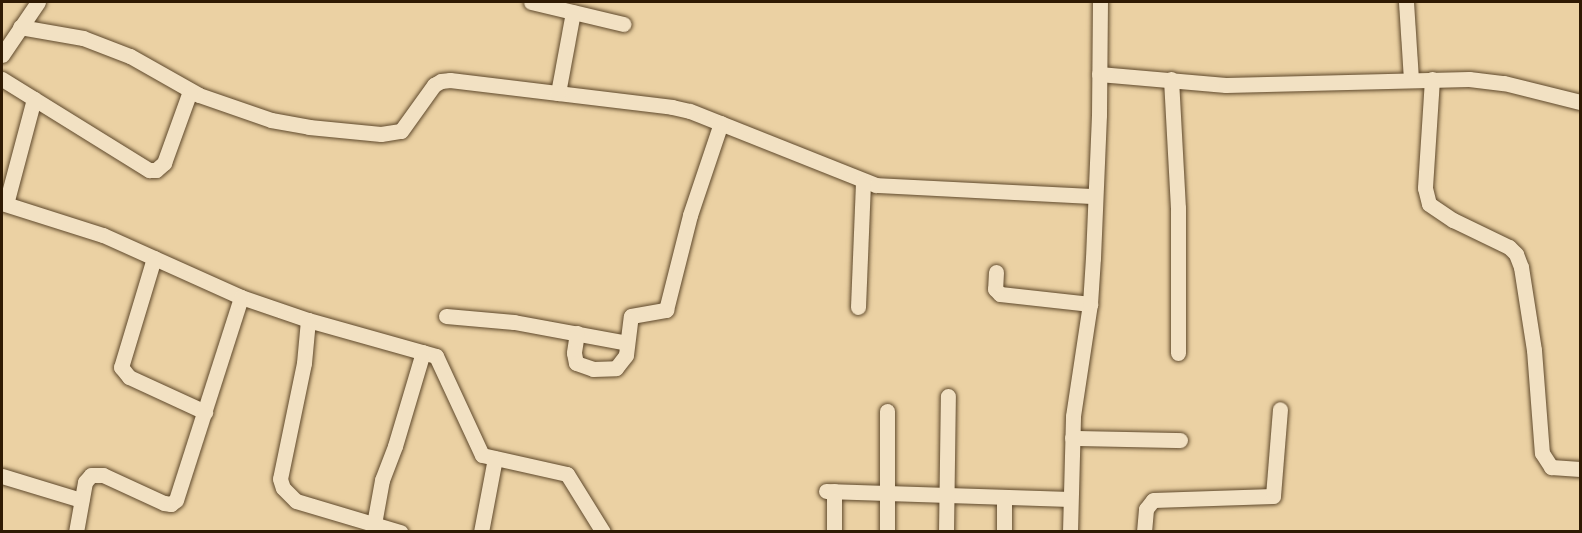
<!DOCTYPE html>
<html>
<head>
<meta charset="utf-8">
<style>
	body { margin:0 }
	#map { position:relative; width:1582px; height:533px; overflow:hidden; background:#ebd1a3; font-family:Alegreya,serif }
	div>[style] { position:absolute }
	.roads { filter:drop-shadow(0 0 2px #5e482b) drop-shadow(0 0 2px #5e482b) }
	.minor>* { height:15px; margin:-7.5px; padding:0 7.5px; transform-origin:7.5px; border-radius:7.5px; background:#f2e1c3 }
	span { translate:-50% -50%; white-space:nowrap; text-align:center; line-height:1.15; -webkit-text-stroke:4.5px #f2e1c3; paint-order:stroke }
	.frame { position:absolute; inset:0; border:3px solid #2f1a03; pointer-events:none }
</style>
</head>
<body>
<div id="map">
	<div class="roads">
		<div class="minor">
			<i style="left:531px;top:2px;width:95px;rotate:13.4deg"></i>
			<i style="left:1406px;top:2px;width:77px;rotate:86.3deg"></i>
			<i style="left:20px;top:27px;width:64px;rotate:9.9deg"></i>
			<i style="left:83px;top:38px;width:50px;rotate:21deg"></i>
			<i style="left:130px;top:56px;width:79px;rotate:29.5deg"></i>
			<i style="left:199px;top:95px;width:76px;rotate:19.1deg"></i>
			<i style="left:271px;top:120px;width:39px;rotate:10deg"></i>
			<i style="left:309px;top:127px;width:72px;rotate:5.6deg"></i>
			<i style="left:381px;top:134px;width:20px;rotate:-9deg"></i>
			<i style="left:401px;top:131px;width:57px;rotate:-54.3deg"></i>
			<i style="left:434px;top:85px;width:8px;rotate:-30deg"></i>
			<i style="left:441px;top:81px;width:9px;rotate:-6deg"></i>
			<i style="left:450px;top:80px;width:224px;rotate:6.9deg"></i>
			<i style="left:672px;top:107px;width:18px;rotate:13deg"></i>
			<i style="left:690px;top:111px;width:200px;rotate:21.7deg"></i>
			<i style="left:876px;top:185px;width:218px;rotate:2.9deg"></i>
			<i style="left:2px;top:55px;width:64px;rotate:-55.8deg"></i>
			<i style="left:1099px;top:74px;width:127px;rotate:5deg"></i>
			<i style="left:1226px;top:85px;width:243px;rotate:-1.4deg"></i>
			<i style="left:1469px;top:79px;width:35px;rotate:7deg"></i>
			<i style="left:1504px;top:83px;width:78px;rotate:14deg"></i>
			<i style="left:2px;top:79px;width:173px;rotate:31.8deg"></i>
			<i style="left:149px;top:170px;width:7px"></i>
			<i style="left:156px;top:170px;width:11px;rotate:-41deg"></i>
			<i style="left:164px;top:163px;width:77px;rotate:-70.1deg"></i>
			<i style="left:1171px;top:79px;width:129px;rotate:86.9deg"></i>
			<i style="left:1178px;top:208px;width:145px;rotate:90deg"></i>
			<i style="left:1432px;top:79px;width:109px;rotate:93.7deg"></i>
			<i style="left:1425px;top:188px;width:16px;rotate:76deg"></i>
			<i style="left:1429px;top:204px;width:29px;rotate:34deg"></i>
			<i style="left:1453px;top:220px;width:62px;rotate:25.7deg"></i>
			<i style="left:1509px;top:247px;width:10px;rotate:45deg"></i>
			<i style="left:1516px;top:254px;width:14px;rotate:69deg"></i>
			<i style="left:1521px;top:267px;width:84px;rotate:81.1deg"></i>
			<i style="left:1534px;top:350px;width:103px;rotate:85.6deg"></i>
			<i style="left:1542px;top:453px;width:17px;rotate:57deg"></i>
			<i style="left:1551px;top:467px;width:29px;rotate:4deg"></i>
			<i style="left:558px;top:93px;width:82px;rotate:-79.5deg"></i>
			<i style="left:2px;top:203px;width:106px;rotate:17.6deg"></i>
			<i style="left:103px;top:235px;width:151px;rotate:24.2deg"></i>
			<i style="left:241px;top:297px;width:71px;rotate:18.9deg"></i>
			<i style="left:308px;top:320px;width:43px;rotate:95.3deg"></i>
			<i style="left:304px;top:363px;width:118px;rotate:101.7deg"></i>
			<i style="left:280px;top:479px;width:9px;rotate:72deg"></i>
			<i style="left:283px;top:488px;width:18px;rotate:45deg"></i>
			<i style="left:296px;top:501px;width:109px;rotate:16.6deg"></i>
			<i style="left:6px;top:204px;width:109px;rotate:-75.1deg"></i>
			<i style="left:154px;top:258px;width:114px;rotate:106.8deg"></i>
			<i style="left:121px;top:367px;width:13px;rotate:51deg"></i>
			<i style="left:129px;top:377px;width:84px;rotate:24.7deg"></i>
			<i style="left:996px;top:272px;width:17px;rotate:93deg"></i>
			<i style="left:995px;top:289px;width:7px;rotate:45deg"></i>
			<i style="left:1000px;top:294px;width:91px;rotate:6.3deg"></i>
			<i style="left:858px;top:307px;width:126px;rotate:-87.7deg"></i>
			<i style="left:446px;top:316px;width:68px;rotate:5deg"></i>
			<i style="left:514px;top:322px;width:115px;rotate:10.5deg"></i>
			<i style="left:308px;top:320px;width:133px;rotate:15.7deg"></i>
			<i style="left:436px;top:356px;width:109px;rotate:65.1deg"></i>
			<i style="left:482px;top:455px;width:87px;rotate:12.6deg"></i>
			<i style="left:567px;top:474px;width:68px;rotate:58.2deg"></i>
			<i style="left:577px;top:333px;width:20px;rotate:99deg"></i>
			<i style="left:574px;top:353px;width:10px;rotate:79deg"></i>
			<i style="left:576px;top:363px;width:18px;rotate:19deg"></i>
			<i style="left:593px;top:369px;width:23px;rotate:-2deg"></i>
			<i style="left:616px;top:368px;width:16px;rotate:-52deg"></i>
			<i style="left:626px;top:355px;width:39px;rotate:-83deg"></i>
			<i style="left:631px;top:316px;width:36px;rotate:-10deg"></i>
			<i style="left:666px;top:310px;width:98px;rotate:-75.8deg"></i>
			<i style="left:690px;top:215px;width:97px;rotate:-71.4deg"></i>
			<i style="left:887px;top:411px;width:121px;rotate:90deg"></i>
			<i style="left:1072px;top:438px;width:108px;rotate:1.1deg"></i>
			<i style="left:2px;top:476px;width:83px;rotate:16.9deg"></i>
			<i style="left:826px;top:491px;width:244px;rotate:1.9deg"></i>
			<i style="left:374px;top:524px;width:45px;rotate:-79.7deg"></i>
			<i style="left:382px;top:480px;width:36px;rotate:-69deg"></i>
			<i style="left:395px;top:446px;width:98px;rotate:-73.4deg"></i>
			<i style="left:76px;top:532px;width:51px;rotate:-79.8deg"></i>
			<i style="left:85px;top:482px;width:9px;rotate:-49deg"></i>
			<i style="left:91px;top:475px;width:12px"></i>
			<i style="left:103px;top:475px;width:67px;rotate:24.7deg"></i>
			<i style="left:164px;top:503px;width:7px;rotate:8deg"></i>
			<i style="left:171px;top:504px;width:6px;rotate:-39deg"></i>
			<i style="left:176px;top:500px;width:213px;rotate:-72.2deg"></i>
			<i style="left:481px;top:532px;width:75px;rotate:-79.3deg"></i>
			<i style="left:834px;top:532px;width:41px;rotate:-90deg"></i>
			<i style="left:946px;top:532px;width:136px;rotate:-89.2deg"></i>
			<i style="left:1004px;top:532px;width:35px;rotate:-90deg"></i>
			<i style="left:1070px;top:532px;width:116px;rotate:-88.5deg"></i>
			<i style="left:1073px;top:416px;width:113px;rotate:-81.4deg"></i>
			<i style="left:1090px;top:304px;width:46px;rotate:-86.3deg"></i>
			<i style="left:1093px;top:258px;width:143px;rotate:-87.6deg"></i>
			<i style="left:1099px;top:115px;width:113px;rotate:-89.5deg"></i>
			<i style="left:1144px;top:532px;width:23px;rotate:-85deg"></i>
			<i style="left:1146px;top:509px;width:11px;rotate:-52deg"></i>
			<i style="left:1153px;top:500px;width:120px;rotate:-1.9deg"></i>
			<i style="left:1273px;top:496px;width:87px;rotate:-85.4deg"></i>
		</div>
	</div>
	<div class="frame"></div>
</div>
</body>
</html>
